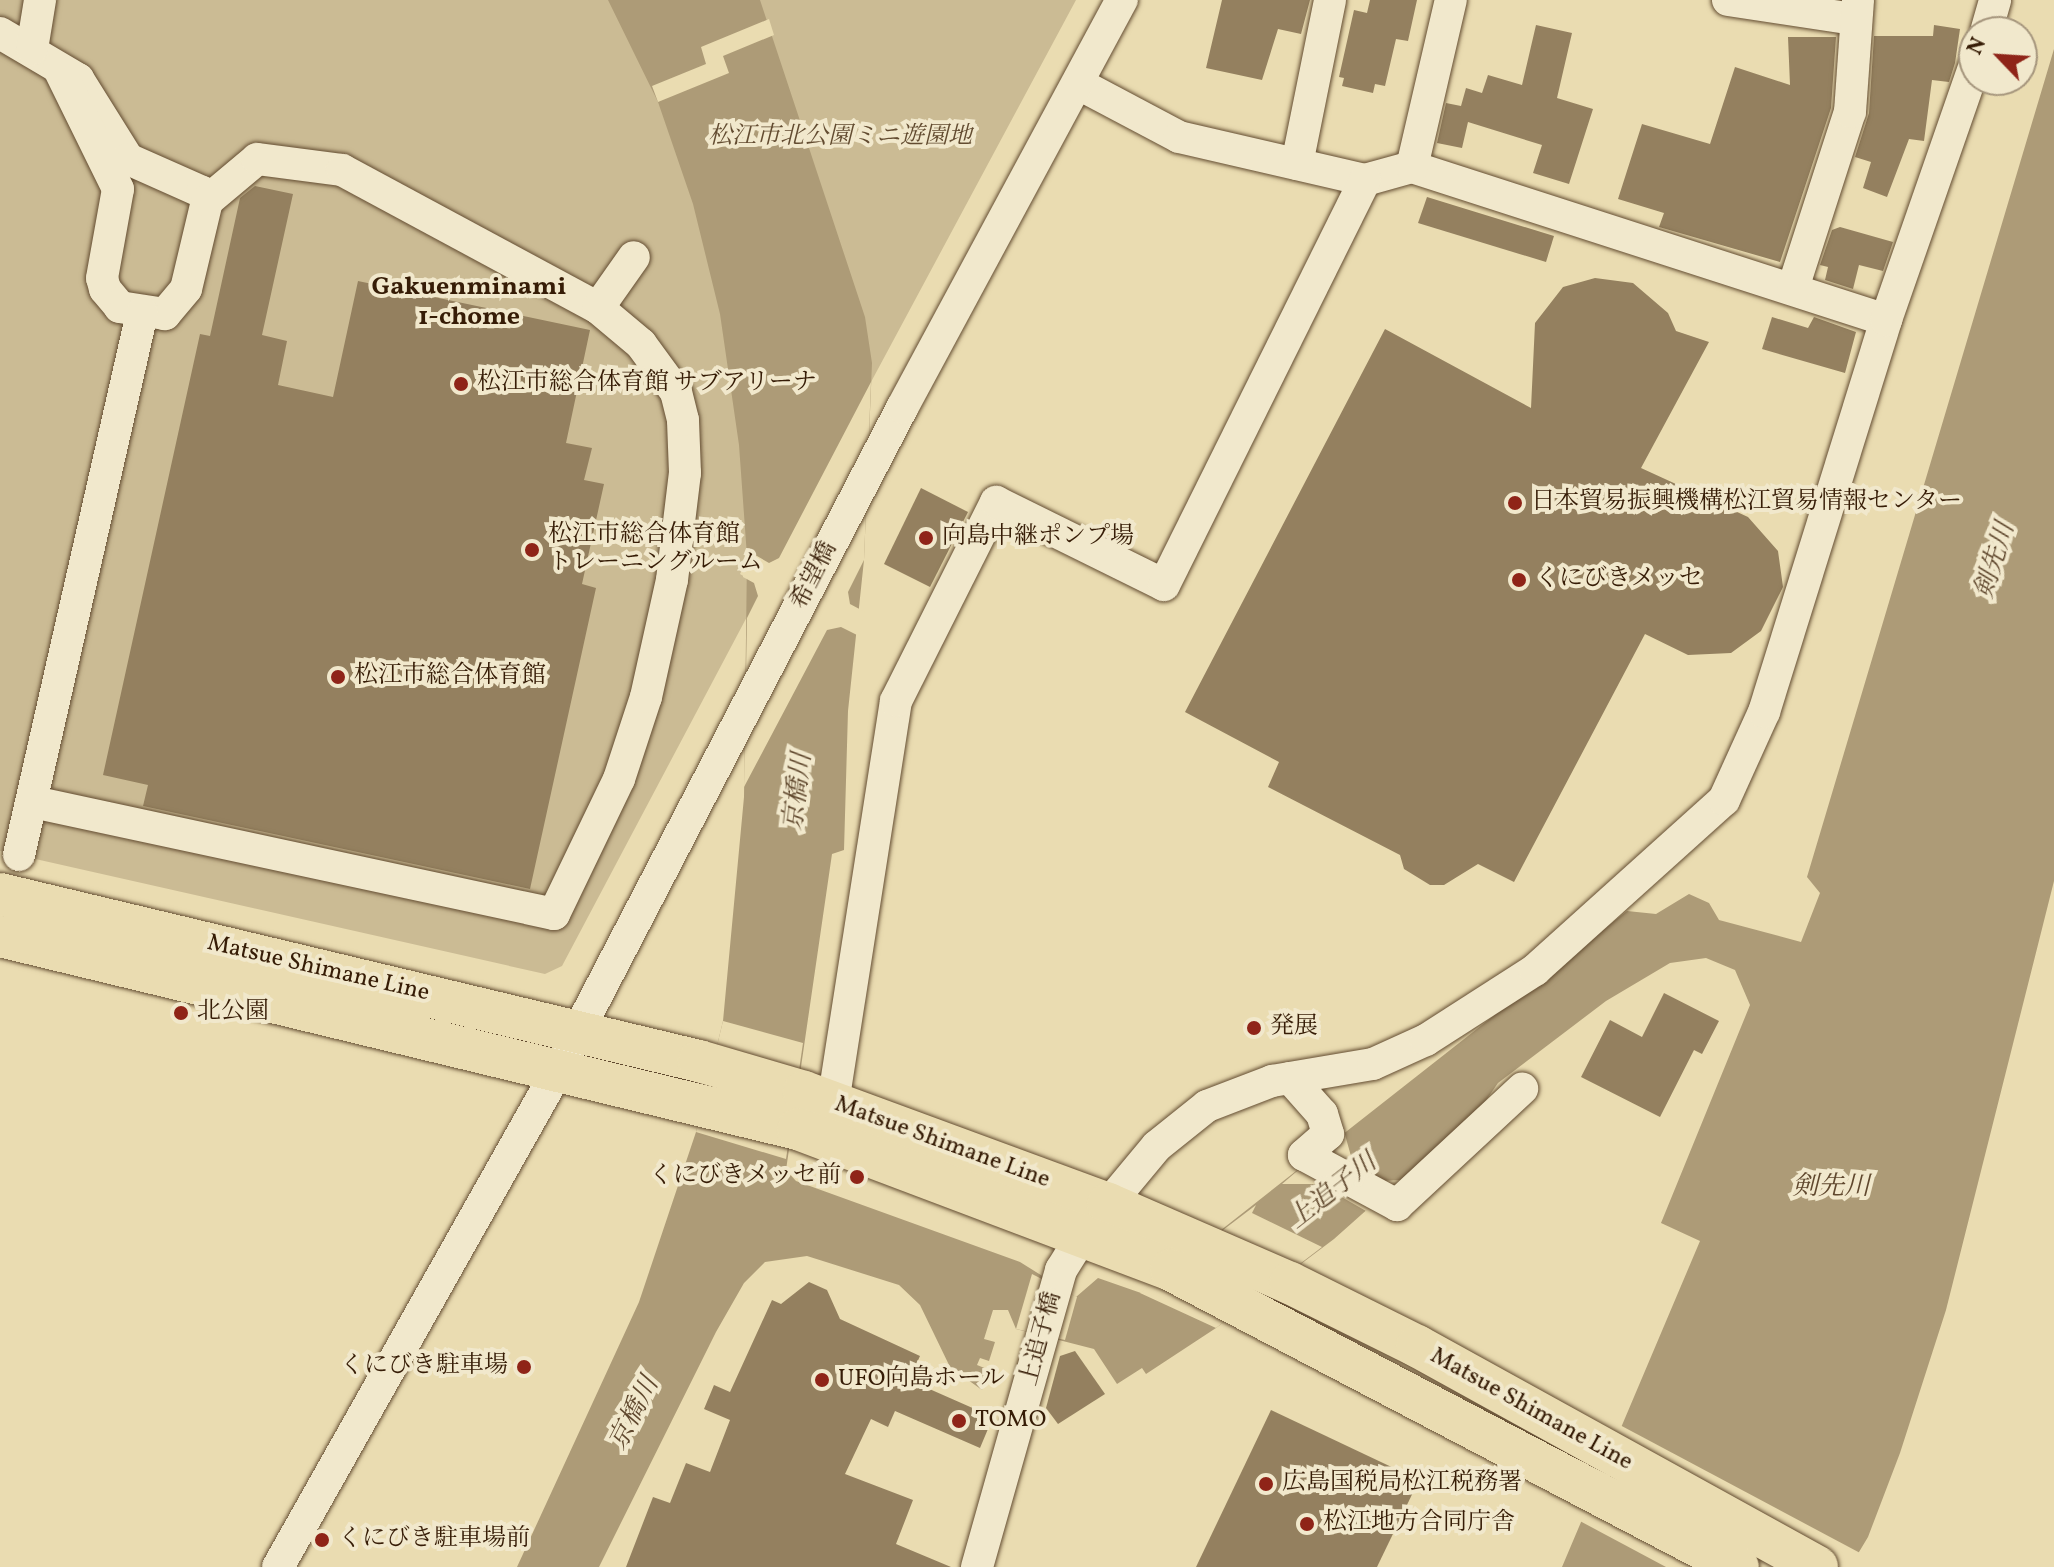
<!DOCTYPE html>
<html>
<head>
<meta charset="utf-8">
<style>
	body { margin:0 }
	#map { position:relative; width:2054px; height:1567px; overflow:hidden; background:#eadcb1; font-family:Vollkorn,"Noto Serif JP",serif }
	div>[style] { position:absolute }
	.green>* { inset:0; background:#cbbb94 }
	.water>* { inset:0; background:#ad9b77 }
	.pier>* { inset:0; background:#eadcb1 }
	.building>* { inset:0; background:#94805f }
	.roads { filter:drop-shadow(0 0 2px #634c31) drop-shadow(0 0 2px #634c31) }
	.minor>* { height:32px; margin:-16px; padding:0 16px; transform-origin:16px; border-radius:16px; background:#f1e8cc }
	.major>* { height:42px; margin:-21px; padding:0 21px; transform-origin:21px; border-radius:21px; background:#eadcb1 }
	.dots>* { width:22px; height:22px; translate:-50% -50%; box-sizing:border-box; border:4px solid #f1e8cc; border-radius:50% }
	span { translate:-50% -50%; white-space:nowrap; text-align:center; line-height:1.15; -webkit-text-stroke:8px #f1e8cc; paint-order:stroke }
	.park-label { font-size:24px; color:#634c31; font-style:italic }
	.poi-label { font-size:24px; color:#361c06 }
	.left { translate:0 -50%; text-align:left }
	.right { translate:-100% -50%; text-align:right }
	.street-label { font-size:24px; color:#361c06 }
	.neighbourhood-label { font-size:26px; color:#361c06; font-weight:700 }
	.water-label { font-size:26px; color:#60482e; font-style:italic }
	.north { position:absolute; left:1958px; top:16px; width:80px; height:80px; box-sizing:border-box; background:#f1e8cc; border:2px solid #a6967d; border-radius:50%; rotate:295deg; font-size:22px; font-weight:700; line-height:32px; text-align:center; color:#361c06 }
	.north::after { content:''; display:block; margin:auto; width:28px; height:36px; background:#8f2418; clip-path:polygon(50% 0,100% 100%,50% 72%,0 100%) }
</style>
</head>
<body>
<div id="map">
	<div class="green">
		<i style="clip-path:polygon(0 0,1076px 0,871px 382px,750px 553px,740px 574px,755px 583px,758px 596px,562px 966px,545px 974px,0 851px)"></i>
	</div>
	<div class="water">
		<i style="clip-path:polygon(608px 0,760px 0,865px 317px,872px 363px,864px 560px,848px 711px,844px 850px,832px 854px,786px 1170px,796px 1181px,1020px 1262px,1076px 1297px,1098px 1278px,1141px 1293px,1627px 911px,1656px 914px,1689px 894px,1709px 903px,1719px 920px,1801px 942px,1820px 893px,1807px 877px,2054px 49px,2054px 881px,1946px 1310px,1900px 1453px,1868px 1537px,1850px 1567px,1562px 1567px,1700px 1241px,1661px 1223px,1750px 1005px,1735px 970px,1706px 958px,1670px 963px,1606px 1001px,1498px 1083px,1480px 1109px,1334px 1239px,1216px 1328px,1146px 1374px,1142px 1368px,1117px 1384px,1094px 1349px,1016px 1329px,1008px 1310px,993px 1310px,984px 1339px,995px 1342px,989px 1361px,980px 1358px,977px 1365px,987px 1369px,982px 1390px,950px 1367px,920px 1305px,899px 1285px,807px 1256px,765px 1262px,744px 1283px,716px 1332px,599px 1567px,517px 1567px,639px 1302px,696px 1132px,723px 1021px,744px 797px,747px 556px,739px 445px,720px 314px,693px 204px,658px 102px)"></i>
	</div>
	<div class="pier">
		<i style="clip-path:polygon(769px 19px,774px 35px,723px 56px,729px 73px,658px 102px,652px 86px,706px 64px,701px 47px)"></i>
		<i style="clip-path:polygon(871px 382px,864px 560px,848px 592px,850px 604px,865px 612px,859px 636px,841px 627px,827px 630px,744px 787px,747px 618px,758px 596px,754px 583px,743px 577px,743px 567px,750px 552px,769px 563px,779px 558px)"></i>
		<i style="clip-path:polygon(723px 1021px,803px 1043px,786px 1159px,696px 1132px)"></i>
		<i style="clip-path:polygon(1344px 1131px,1354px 1167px,1379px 1181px,1402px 1180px,1366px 1211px,1319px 1184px,1282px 1184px)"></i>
		<i style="clip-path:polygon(1256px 1205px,1252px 1213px,1322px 1247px,1216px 1328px,1140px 1293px)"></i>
		<i style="clip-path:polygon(1032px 1274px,1077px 1297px,1065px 1340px,1016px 1329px)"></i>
		<i style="clip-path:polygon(1618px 1424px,1862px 1554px,1854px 1567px,1666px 1567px,1578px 1520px)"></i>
	</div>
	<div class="building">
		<i style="clip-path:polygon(1222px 0,1310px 0,1301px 34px,1278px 29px,1262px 80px,1206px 68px)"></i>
		<i style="clip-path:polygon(1370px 0,1417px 0,1408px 41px,1396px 39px,1385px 86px,1375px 84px,1373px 93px,1342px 86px,1344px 78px,1339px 77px,1354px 10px,1367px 13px)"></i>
		<i style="clip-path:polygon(1536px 25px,1572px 33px,1557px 98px,1593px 109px,1569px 184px,1533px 173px,1542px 145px,1468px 122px,1462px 148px,1437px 143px,1446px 103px,1461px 106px,1466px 88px,1482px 93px,1488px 75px,1522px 85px)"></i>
		<i style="clip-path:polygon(1934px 25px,1960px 29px,1955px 63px,1949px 82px,1932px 80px,1924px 141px,1909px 139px,1887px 197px,1863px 188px,1871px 162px,1855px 157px,1869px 113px,1874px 36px,1933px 36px)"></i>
		<i style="clip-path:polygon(1788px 37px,1836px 37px,1831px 108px,1780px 262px,1659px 227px,1664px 213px,1618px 199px,1642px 124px,1710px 144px,1735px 67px,1790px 85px)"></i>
		<i style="clip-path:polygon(255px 186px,293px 194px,262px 335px,287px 341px,278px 385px,333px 397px,358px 281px,590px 330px,566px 443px,592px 448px,584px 480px,604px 484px,582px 584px,596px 588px,530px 889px,143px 806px,148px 785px,103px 775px,200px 334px,210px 336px,240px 198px)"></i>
		<i style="clip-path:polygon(1427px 197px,1554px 236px,1546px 262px,1418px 223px)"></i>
		<i style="clip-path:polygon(1840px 227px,1893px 242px,1883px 271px,1859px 265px,1853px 289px,1825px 280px,1828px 267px,1820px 265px,1832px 230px)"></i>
		<i style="clip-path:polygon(1595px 278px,1633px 283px,1668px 313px,1676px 331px,1709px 342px,1641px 468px,1748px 517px,1778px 551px,1783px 587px,1761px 631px,1731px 653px,1688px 655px,1645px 634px,1514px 882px,1478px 864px,1444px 885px,1430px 885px,1404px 869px,1400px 855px,1268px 787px,1279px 762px,1185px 712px,1385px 329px,1531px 408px,1535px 323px,1563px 287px)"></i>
		<i style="clip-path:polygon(1772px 317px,1808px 328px,1814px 317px,1856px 332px,1845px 373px,1762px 349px)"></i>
		<i style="clip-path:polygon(921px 488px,968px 512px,930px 587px,884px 564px)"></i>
		<i style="clip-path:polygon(1664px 993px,1719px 1021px,1702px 1054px,1694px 1050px,1660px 1117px,1581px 1077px,1610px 1020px,1642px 1037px)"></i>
		<i style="clip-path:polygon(809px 1282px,827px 1290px,840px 1319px,920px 1356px,909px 1380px,993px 1417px,980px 1448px,895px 1411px,888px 1427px,871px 1419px,845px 1474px,913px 1500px,896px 1544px,951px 1567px,626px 1567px,653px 1497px,670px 1503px,686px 1463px,710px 1472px,730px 1420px,704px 1409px,714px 1385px,730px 1392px,772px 1300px,781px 1304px)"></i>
		<i style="clip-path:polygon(1075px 1351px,1105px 1394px,1058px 1424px,1046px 1408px,1060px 1356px)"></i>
		<i style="clip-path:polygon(1271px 1410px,1419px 1480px,1377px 1567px,1196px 1567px)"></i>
	</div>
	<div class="roads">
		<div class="minor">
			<i style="left:1728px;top:0;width:127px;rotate:8.6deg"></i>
			<i style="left:1986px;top:32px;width:33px;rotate:-74deg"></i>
			<i style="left:0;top:33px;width:91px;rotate:30.5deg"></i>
			<i style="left:78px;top:79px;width:94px;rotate:58deg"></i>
			<i style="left:128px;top:159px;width:81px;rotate:24deg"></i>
			<i style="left:202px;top:192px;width:10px;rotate:61deg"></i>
			<i style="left:207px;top:201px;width:90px;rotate:103.4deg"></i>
			<i style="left:186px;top:289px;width:33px;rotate:130deg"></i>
			<i style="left:165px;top:314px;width:46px;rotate:-171.2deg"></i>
			<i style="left:120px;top:307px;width:23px;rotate:-130deg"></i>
			<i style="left:105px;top:289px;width:11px;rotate:-105deg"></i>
			<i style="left:102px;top:278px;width:90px;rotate:-79.8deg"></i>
			<i style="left:118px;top:189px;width:134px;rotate:-116.2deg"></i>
			<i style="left:32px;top:49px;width:50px;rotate:-80.7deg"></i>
			<i style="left:1079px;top:84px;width:113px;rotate:27.9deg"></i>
			<i style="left:1179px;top:137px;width:191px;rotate:13deg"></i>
			<i style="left:1365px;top:180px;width:49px;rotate:-15.5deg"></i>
			<i style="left:1412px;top:167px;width:498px;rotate:17.9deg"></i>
			<i style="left:1297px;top:164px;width:167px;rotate:-78.6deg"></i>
			<i style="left:1412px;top:167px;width:171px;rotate:-76.9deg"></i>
			<i style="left:207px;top:201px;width:65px;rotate:-40deg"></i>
			<i style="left:257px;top:159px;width:86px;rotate:7.4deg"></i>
			<i style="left:342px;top:170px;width:291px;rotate:28.3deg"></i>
			<i style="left:1793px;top:288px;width:185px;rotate:-72.1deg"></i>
			<i style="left:1850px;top:112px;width:112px;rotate:-85.9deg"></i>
			<i style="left:33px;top:802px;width:533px;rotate:12.13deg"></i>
			<i style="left:554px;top:914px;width:150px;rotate:-64.3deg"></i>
			<i style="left:619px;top:779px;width:86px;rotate:-71.8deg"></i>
			<i style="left:646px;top:697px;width:120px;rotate:-77.5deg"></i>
			<i style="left:672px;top:580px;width:108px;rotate:-83.1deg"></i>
			<i style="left:685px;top:473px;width:53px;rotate:-92.2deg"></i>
			<i style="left:683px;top:420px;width:29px;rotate:-104deg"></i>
			<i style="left:676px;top:392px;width:59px;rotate:-126.1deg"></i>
			<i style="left:641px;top:344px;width:56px;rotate:-140.1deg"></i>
			<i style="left:598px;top:308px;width:62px;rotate:-54.8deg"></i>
			<i style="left:19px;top:855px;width:556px;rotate:-77.21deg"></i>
			<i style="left:1290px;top:1078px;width:48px;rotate:48.4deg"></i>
			<i style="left:1322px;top:1114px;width:21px;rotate:73deg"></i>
			<i style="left:1328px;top:1134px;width:32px;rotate:139deg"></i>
			<i style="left:1304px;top:1155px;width:106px;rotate:28.3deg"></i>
			<i style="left:1397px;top:1205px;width:171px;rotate:-42.9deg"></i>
			<i style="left:833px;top:1103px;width:407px;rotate:-81.1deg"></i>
			<i style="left:896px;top:701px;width:223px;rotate:-63.3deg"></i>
			<i style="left:996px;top:502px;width:187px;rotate:26.3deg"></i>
			<i style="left:1164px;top:585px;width:452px;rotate:-63.6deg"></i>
			<i style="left:278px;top:1567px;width:573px;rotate:-60.61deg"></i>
			<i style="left:559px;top:1068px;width:744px;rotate:-62.54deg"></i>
			<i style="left:902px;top:408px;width:464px;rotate:-61.7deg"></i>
			<i style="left:977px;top:1567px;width:309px;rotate:-74.2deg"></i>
			<i style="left:1061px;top:1270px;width:40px;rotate:-58deg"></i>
			<i style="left:1082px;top:1236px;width:117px;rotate:-50.2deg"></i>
			<i style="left:1157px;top:1146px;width:64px;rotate:-38.7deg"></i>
			<i style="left:1207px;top:1106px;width:70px;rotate:-21deg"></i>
			<i style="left:1272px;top:1081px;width:102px;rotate:-9.6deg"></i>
			<i style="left:1373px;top:1064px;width:58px;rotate:-24.4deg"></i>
			<i style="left:1426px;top:1040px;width:130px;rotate:-32.7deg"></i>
			<i style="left:1535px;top:970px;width:254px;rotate:-42deg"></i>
			<i style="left:1724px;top:800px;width:97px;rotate:-65.6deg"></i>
			<i style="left:1764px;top:712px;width:411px;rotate:-72.7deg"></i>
			<i style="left:1886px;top:320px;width:268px;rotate:-70.8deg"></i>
		</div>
		<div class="major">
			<i style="left:0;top:894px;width:719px;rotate:13.44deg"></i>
			<i style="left:699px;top:1061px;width:109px;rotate:16.4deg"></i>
			<i style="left:804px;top:1092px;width:324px;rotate:20.2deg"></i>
			<i style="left:1108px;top:1204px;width:198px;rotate:23.5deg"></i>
			<i style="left:1290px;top:1283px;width:142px;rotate:26.4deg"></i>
			<i style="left:1417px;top:1346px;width:457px;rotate:28.9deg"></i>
			<i style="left:0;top:936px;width:821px;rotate:13.6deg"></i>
			<i style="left:798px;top:1129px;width:399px;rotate:20.7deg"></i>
			<i style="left:1171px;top:1270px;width:640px;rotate:27.65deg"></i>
		</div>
	</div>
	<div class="dots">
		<i style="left:461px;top:384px;background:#8f2418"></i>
		<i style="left:1515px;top:503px;background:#8f2418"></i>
		<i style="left:926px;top:538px;background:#8f2418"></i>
		<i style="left:532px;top:550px;background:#8f2418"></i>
		<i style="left:1519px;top:580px;background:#8f2418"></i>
		<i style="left:338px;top:677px;background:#8f2418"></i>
		<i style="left:181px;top:1013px;background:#8f2418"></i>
		<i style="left:1254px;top:1028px;background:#8f2418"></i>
		<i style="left:857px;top:1177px;background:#8f2418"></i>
		<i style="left:524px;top:1367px;background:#8f2418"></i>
		<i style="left:822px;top:1380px;background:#8f2418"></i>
		<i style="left:959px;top:1421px;background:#8f2418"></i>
		<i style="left:1266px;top:1484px;background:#8f2418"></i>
		<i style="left:1307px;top:1524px;background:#8f2418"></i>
		<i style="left:322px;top:1540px;background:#8f2418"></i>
	</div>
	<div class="park-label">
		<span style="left:840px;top:138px">松江市北公園ミニ遊園地</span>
	</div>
	<div class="poi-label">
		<span class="left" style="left:477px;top:384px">松江市総合体育館 サブアリーナ</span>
		<span class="left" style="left:1531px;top:503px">日本貿易振興機構松江貿易情報センター</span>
		<span class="left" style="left:548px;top:550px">松江市総合体育館<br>トレーニングルーム</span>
		<span class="left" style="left:942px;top:538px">向島中継ポンプ場</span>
		<span class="left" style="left:1535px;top:580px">くにびきメッセ</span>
		<span class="left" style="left:354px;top:677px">松江市総合体育館</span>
		<span class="left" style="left:197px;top:1013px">北公園</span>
		<span class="left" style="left:1270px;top:1028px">発展</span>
		<span class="right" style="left:841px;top:1177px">くにびきメッセ前</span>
		<span class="right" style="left:508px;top:1367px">くにびき駐車場</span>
		<span class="left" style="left:838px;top:1380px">UFO向島ホール</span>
		<span class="left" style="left:975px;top:1421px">TOMO</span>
		<span class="left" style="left:1282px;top:1484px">広島国税局松江税務署</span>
		<span class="left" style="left:1323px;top:1524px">松江地方合同庁舎</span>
		<span class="left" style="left:338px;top:1540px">くにびき駐車場前</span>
	</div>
	<div class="street-label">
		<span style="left:815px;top:576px;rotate:-63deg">希望橋</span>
		<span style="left:318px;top:969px;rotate:13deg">Matsue Shimane Line</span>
		<span style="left:942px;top:1143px;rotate:20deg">Matsue Shimane Line</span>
		<span style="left:1042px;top:1339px;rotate:-75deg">上追子橋</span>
		<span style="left:1531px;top:1410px;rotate:29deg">Matsue Shimane Line</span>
	</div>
	<div class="neighbourhood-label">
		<span style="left:469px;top:303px">Gakuenminami<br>1-chome</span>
	</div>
	<div class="water-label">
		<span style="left:1996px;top:561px;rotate:-73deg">剣先川</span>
		<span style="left:799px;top:792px;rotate:-83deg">京橋川</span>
		<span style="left:1831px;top:1188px">剣先川</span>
		<span style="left:1333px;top:1192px;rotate:-38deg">上追子川</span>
		<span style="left:635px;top:1414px;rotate:-63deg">京橋川</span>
	</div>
	<div class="north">N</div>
</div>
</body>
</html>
